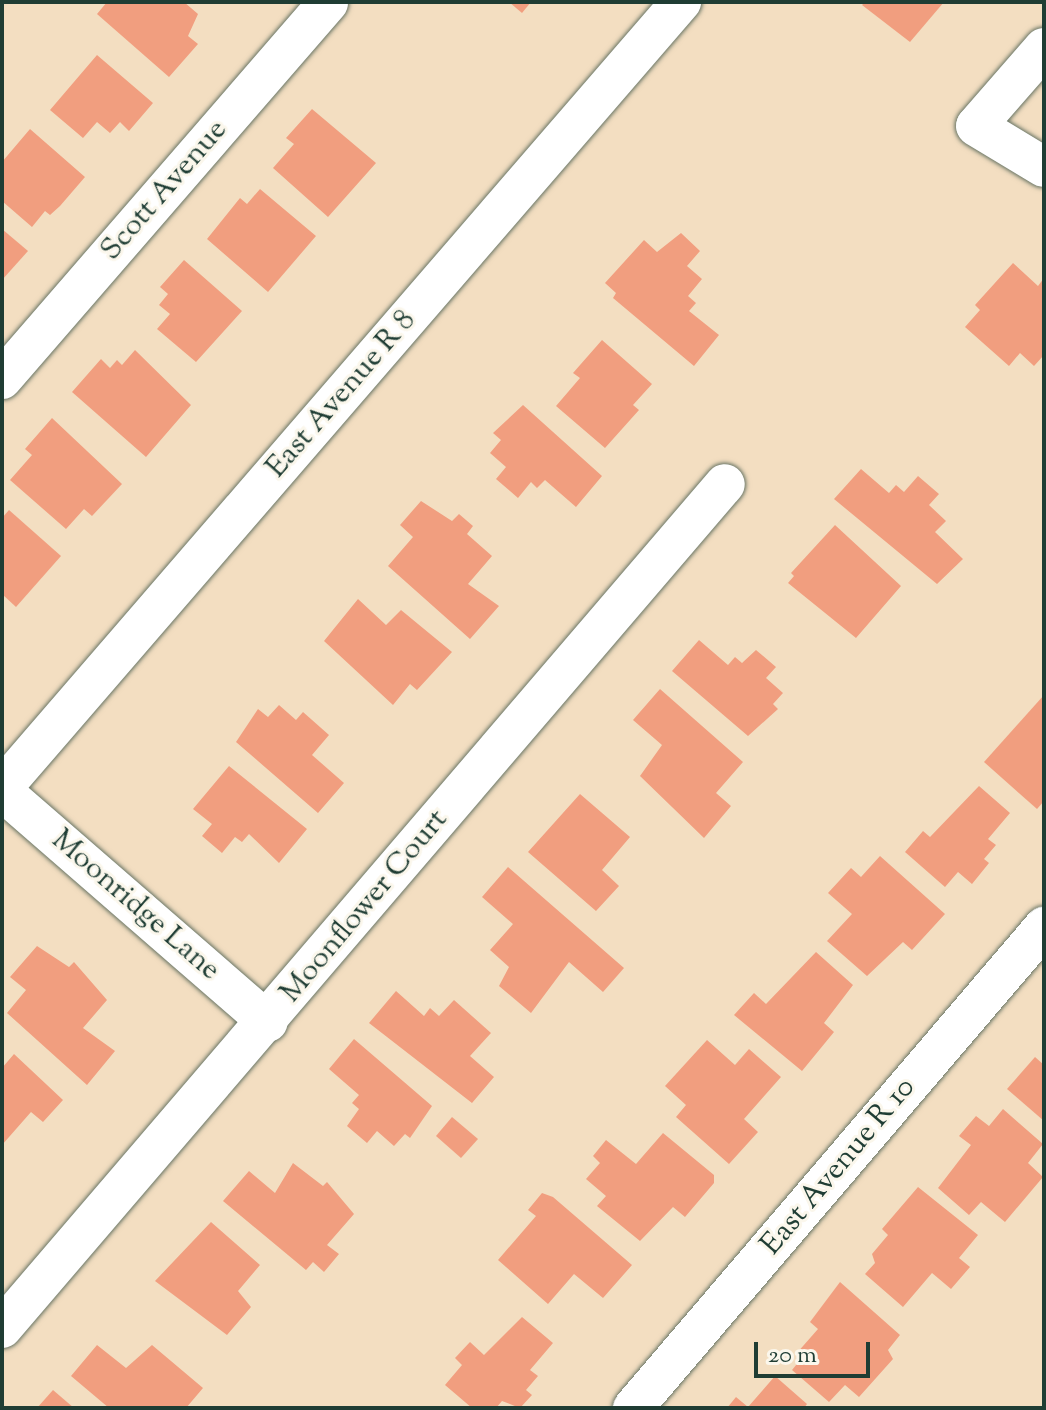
<!DOCTYPE html>
<html>
<head>
<meta charset="utf-8">
<style>
	body { margin:0 }
	#map { position:relative; width:1046px; height:1410px; overflow:hidden; background:#f3dec1; font-family:"Sorts Mill Goudy",serif }
	div>[style] { position:absolute }
	.building>* { inset:0; background:#f19e7f }
	.roads { filter:drop-shadow(0 0 2px #697565) drop-shadow(0 0 2px #697565) }
	.minor>* { height:40px; margin:-20px; padding:0 20px; transform-origin:20px; border-radius:20px; background:#fff }
	span { translate:-50% -50%; white-space:nowrap; text-align:center; line-height:1.15; -webkit-text-stroke:6px #fbf7ec; paint-order:stroke }
	.street-label { font-size:30px; color:#1f3d34 }
	.frame { position:absolute; inset:0; border:4px solid #1f3d34; pointer-events:none }
	.scale { position:absolute; left:754px; top:1342px; width:116px; height:36px; box-sizing:border-box; border:4px solid #1f3d34; border-top:0; padding-left:10px; font-size:24px; line-height:28px; white-space:nowrap; color:#1f3d34; -webkit-text-stroke:6px #fbf7ec; paint-order:stroke }
</style>
</head>
<body>
<div id="map">
	<div class="building">
		<i style="clip-path:polygon(107px 2px,184px 2px,198px 14px,188px 36px,198px 44px,169px 77px,97px 14px)"></i>
		<i style="clip-path:polygon(509px 2px,531px 2px,522px 13px)"></i>
		<i style="clip-path:polygon(865px 2px,944px 2px,910px 42px,862px 5px)"></i>
		<i style="clip-path:polygon(97px 55px,153px 103px,129px 131px,120px 122px,110px 133px,97px 122px,83px 138px,50px 110px)"></i>
		<i style="clip-path:polygon(312px 109px,376px 163px,328px 217px,273px 168px,294px 144px,286px 138px)"></i>
		<i style="clip-path:polygon(30px 129px,85px 177px,60px 206px,50px 215px,45px 211px,32px 227px,2px 201px,2px 162px)"></i>
		<i style="clip-path:polygon(260px 189px,316px 236px,268px 292px,207px 239px,240px 198px,247px 204px)"></i>
		<i style="clip-path:polygon(2px 229px,28px 251px,2px 280px)"></i>
		<i style="clip-path:polygon(681px 233px,700px 251px,687px 266px,702px 279px,688px 296px,696px 303px,689px 311px,719px 335px,694px 366px,613px 298px,616px 293px,605px 283px,644px 240px,657px 252px)"></i>
		<i style="clip-path:polygon(184px 260px,242px 311px,196px 362px,157px 329px,170px 314px,159px 305px,168px 294px,160px 287px)"></i>
		<i style="clip-path:polygon(1013px 263px,1038px 286px,1044px 278px,1044px 355px,1034px 366px,1020px 353px,1009px 366px,965px 327px,980px 310px,975px 305px)"></i>
		<i style="clip-path:polygon(602px 340px,652px 384px,633px 405px,639px 410px,605px 448px,556px 406px,580px 378px,573px 373px)"></i>
		<i style="clip-path:polygon(135px 350px,191px 405px,146px 457px,72px 392px,101px 359px,110px 368px,117px 360px,122px 365px)"></i>
		<i style="clip-path:polygon(523px 405px,602px 476px,576px 507px,545px 480px,537px 488px,531px 482px,518px 498px,496px 479px,506px 467px,490px 453px,501px 440px,493px 433px)"></i>
		<i style="clip-path:polygon(52px 418px,122px 484px,92px 516px,84px 509px,66px 529px,10px 480px,32px 455px,25px 449px)"></i>
		<i style="clip-path:polygon(861px 469px,889px 493px,896px 485px,904px 492px,918px 476px,939px 494px,929px 505px,946px 521px,935px 532px,963px 559px,937px 584px,834px 499px)"></i>
		<i style="clip-path:polygon(421px 501px,452px 521px,459px 514px,473px 526px,467px 534px,492px 556px,468px 584px,499px 606px,470px 639px,388px 566px,413px 537px,400px 525px)"></i>
		<i style="clip-path:polygon(9px 510px,61px 556px,16px 607px,2px 594px,2px 518px)"></i>
		<i style="clip-path:polygon(835px 525px,901px 586px,856px 638px,788px 583px,794px 576px,791px 573px)"></i>
		<i style="clip-path:polygon(358px 599px,386px 625px,401px 610px,452px 652px,417px 690px,410px 684px,393px 705px,324px 641px)"></i>
		<i style="clip-path:polygon(699px 640px,728px 665px,735px 657px,742px 663px,756px 650px,776px 667px,766px 678px,783px 693px,773px 704px,778px 709px,748px 736px,672px 671px)"></i>
		<i style="clip-path:polygon(660px 689px,743px 762px,716px 793px,731px 806px,704px 838px,640px 776px,662px 745px,633px 720px)"></i>
		<i style="clip-path:polygon(1044px 695px,1044px 801px,1037px 809px,984px 762px)"></i>
		<i style="clip-path:polygon(279px 705px,296px 720px,303px 712px,329px 735px,312px 755px,344px 783px,318px 813px,236px 742px,258px 709px,268px 717px)"></i>
		<i style="clip-path:polygon(229px 766px,307px 829px,279px 863px,249px 834px,242px 842px,235px 837px,222px 853px,202px 836px,212px 824px,193px 809px)"></i>
		<i style="clip-path:polygon(979px 786px,1010px 813px,988px 839px,996px 845px,984px 859px,989px 863px,972px 884px,958px 872px,945px 887px,905px 852px,923px 831px,930px 837px)"></i>
		<i style="clip-path:polygon(580px 794px,630px 837px,602px 870px,619px 886px,596px 911px,528px 852px)"></i>
		<i style="clip-path:polygon(880px 856px,945px 914px,912px 950px,903px 942px,867px 976px,827px 941px,852px 914px,828px 893px,851px 868px,861px 877px)"></i>
		<i style="clip-path:polygon(508px 867px,624px 968px,603px 992px,569px 962px,531px 1013px,499px 986px,509px 967px,490px 950px,513px 924px,482px 897px)"></i>
		<i style="clip-path:polygon(37px 946px,69px 967px,74px 962px,107px 1000px,83px 1028px,115px 1051px,87px 1085px,7px 1013px,26px 990px,10px 977px)"></i>
		<i style="clip-path:polygon(816px 952px,853px 985px,824px 1023px,834px 1032px,802px 1071px,734px 1015px,754px 993px,766px 1004px)"></i>
		<i style="clip-path:polygon(396px 991px,424px 1016px,430px 1008px,439px 1016px,454px 1000px,491px 1033px,470px 1056px,494px 1077px,472px 1103px,369px 1023px)"></i>
		<i style="clip-path:polygon(354px 1039px,432px 1106px,410px 1138px,405px 1134px,394px 1146px,377px 1131px,367px 1143px,347px 1126px,359px 1109px,352px 1103px,359px 1095px,329px 1069px)"></i>
		<i style="clip-path:polygon(707px 1040px,735px 1065px,749px 1049px,781px 1077px,744px 1119px,758px 1132px,729px 1164px,676px 1117px,686px 1105px,665px 1086px)"></i>
		<i style="clip-path:polygon(14px 1054px,63px 1100px,43px 1122px,31px 1112px,2px 1145px,2px 1068px)"></i>
		<i style="clip-path:polygon(1035px 1057px,1044px 1065px,1044px 1121px,1007px 1089px)"></i>
		<i style="clip-path:polygon(1003px 1109px,1043px 1144px,1028px 1163px,1043px 1177px,1005px 1222px,981px 1202px,969px 1215px,938px 1188px,971px 1145px,959px 1136px,976px 1116px,989px 1126px)"></i>
		<i style="clip-path:polygon(452px 1117px,478px 1139px,461px 1158px,436px 1136px)"></i>
		<i style="clip-path:polygon(663px 1133px,714px 1175px,714px 1183px,685px 1217px,673px 1207px,640px 1241px,597px 1206px,606px 1196px,586px 1179px,600px 1163px,593px 1156px,606px 1140px,636px 1164px)"></i>
		<i style="clip-path:polygon(293px 1163px,323px 1186px,327px 1182px,354px 1214px,327px 1245px,339px 1254px,324px 1272px,313px 1262px,306px 1270px,223px 1201px,249px 1171px,275px 1193px)"></i>
		<i style="clip-path:polygon(918px 1187px,978px 1235px,959px 1258px,970px 1267px,951px 1289px,932px 1273px,903px 1307px,865px 1274px,875px 1263px,872px 1254px,888px 1235px,882px 1229px)"></i>
		<i style="clip-path:polygon(542px 1193px,553px 1197px,632px 1265px,603px 1298px,574px 1274px,548px 1304px,498px 1260px,536px 1216px,528px 1210px)"></i>
		<i style="clip-path:polygon(211px 1222px,260px 1265px,238px 1291px,251px 1307px,227px 1335px,155px 1281px)"></i>
		<i style="clip-path:polygon(840px 1282px,900px 1335px,888px 1350px,893px 1359px,859px 1397px,845px 1385px,829px 1402px,792px 1370px,801px 1359px,796px 1354px,818px 1329px,810px 1322px)"></i>
		<i style="clip-path:polygon(522px 1317px,553px 1343px,530px 1370px,538px 1376px,526px 1390px,532px 1395px,520px 1408px,502px 1401px,496px 1408px,472px 1408px,445px 1385px,462px 1365px,455px 1358px,470px 1342px,484px 1355px)"></i>
		<i style="clip-path:polygon(97px 1345px,126px 1368px,152px 1345px,203px 1388px,186px 1408px,109px 1408px,71px 1376px)"></i>
		<i style="clip-path:polygon(775px 1376px,807px 1404px,804px 1408px,727px 1408px,736px 1397px,748px 1407px)"></i>
		<i style="clip-path:polygon(53px 1390px,74px 1408px,37px 1408px)"></i>
	</div>
	<div class="roads">
		<div class="minor">
			<i style="left:1044px;top:48px;width:103px;rotate:131.1deg"></i>
			<i style="left:976px;top:126px;width:79px;rotate:31.1deg"></i>
			<i style="left:2px;top:379px;width:498px;rotate:-49.1deg"></i>
			<i style="left:2px;top:788px;width:1039px;rotate:-49.18deg"></i>
			<i style="left:2px;top:791px;width:352px;rotate:41deg"></i>
			<i style="left:2px;top:1328px;width:1111px;rotate:-49.42deg"></i>
			<i style="left:633px;top:1408px;width:633px;rotate:-49.49deg"></i>
		</div>
	</div>
	<div class="street-label">
		<span style="left:165px;top:191px;rotate:-49deg">Scott Avenue</span>
		<span style="left:342px;top:395px;rotate:-49deg">East Avenue R 8</span>
		<span style="left:135px;top:906px;rotate:41deg">Moonridge Lane</span>
		<span style="left:365px;top:907px;rotate:-50deg">Moonflower Court</span>
		<span style="left:839px;top:1167px;rotate:-50deg">East Avenue R 10</span>
	</div>
	<div class="frame"></div>
	<div class="scale">20 m</div>
</div>
</body>
</html>
